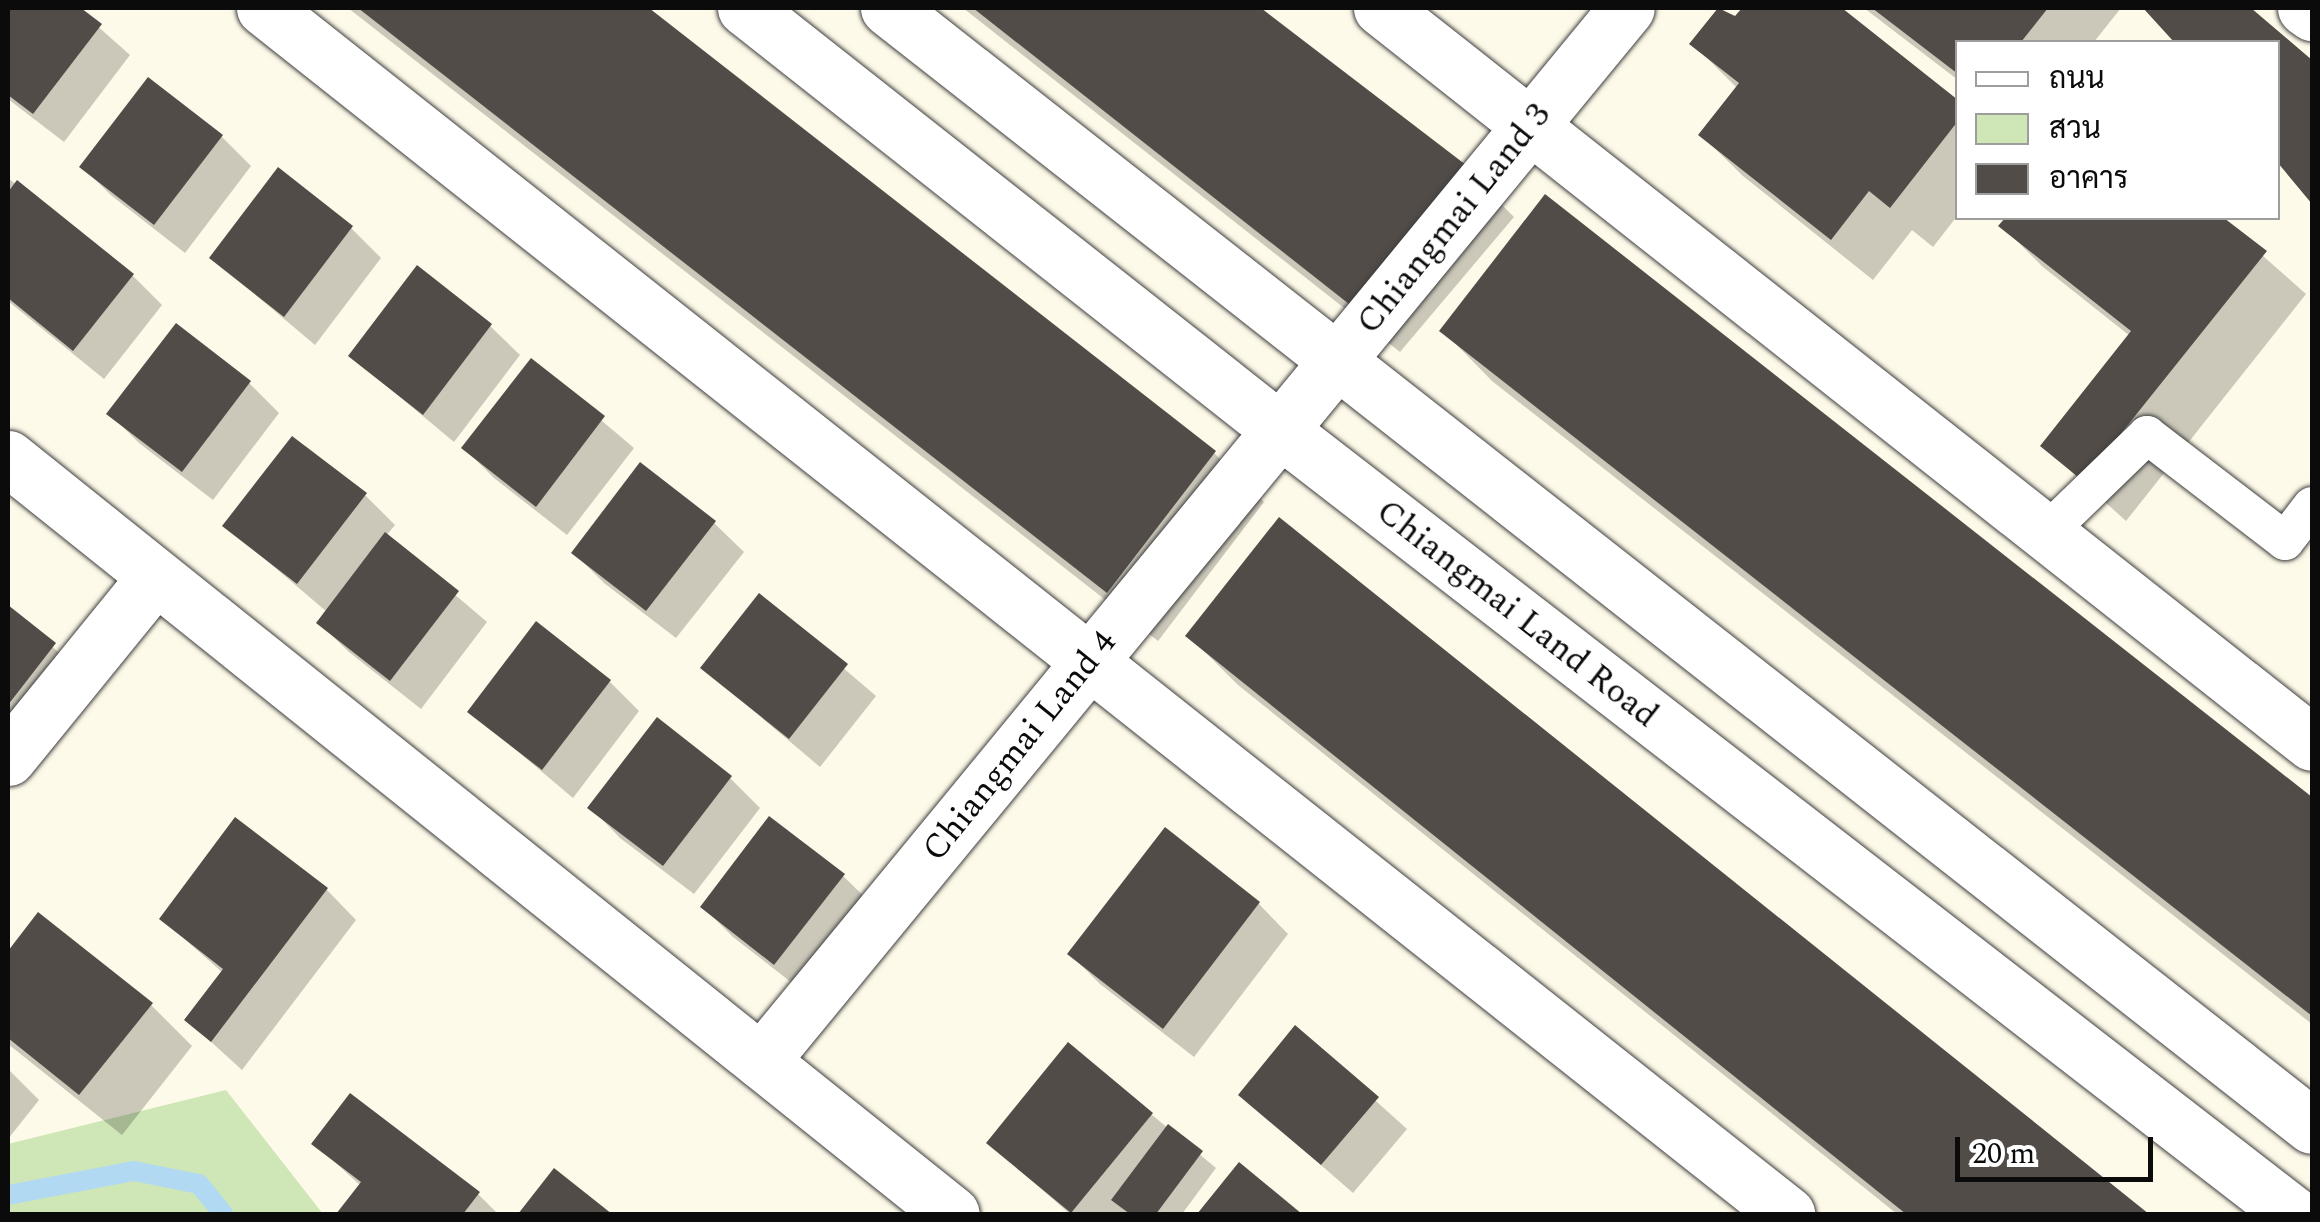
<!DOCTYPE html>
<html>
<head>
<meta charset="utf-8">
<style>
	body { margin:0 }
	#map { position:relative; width:2320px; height:1222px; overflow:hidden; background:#fefae9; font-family:Spectral,Sarabun,serif }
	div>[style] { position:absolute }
	.green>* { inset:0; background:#cfe6b6 }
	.shadow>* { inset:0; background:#0003 }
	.stream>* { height:20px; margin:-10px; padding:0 10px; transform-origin:10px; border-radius:10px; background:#b1daf2 }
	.building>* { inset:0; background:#524c48 }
	.roads { filter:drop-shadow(0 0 2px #3e3e3e) drop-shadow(0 0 2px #3e3e3e) }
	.lane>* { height:38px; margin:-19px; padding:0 19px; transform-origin:19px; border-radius:19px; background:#fff }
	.street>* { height:55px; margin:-27.5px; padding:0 27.5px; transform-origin:27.5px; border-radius:27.5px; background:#fff }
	span { translate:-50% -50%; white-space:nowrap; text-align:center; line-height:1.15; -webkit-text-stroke:10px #fff; paint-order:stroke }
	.street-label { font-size:35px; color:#0b0b0b }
	.frame { position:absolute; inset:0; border:10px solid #0b0b0b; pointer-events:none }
	.legend { position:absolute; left:1955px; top:40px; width:325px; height:180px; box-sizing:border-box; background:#fff; border:2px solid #9d9d9d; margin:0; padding:12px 18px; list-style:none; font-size:30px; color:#0b0b0b }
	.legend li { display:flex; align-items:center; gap:20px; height:50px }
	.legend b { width:50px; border:2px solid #9d9d9d }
	.scale { position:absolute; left:1955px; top:1137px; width:198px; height:45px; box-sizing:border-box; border:5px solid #0b0b0b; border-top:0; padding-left:12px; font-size:30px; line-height:35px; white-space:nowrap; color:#0b0b0b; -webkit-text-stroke:8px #fff; paint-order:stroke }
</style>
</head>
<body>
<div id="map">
	<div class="green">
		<i style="clip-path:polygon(226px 1090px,323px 1214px,8px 1214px,8px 1144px)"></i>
	</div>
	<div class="shadow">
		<i style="clip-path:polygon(8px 8px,77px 8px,130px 55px,64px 142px,8px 99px)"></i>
		<i style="clip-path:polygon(348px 8px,645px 8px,1214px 453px,1264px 502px,1158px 641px)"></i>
		<i style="clip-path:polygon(963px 8px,1257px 8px,1464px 167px,1514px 217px,1400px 352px)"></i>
		<i style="clip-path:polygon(1721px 8px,1736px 20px,1745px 8px,1837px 8px,1958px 103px,1958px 215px,1933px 247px,1912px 230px,1873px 280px,1743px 176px,1701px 135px,1738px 89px,1693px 44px)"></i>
		<i style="clip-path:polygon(1864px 8px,2121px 8px,2094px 42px,1958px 42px,1958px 80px)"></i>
		<i style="clip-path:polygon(2147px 8px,2247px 8px,2312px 63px,2312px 200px,2278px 159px,2278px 42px,2177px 42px)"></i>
		<i style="clip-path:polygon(221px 136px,251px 166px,185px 253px,112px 196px,82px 167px)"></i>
		<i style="clip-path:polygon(8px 178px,133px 276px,162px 305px,104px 379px,8px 301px)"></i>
		<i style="clip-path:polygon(1546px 198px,2312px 800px,2312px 1024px,1492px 381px,1443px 331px)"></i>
		<i style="clip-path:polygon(2008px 218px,2220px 218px,2306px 294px,2126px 521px,2043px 446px,2130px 336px,2043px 267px,2002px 226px)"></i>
		<i style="clip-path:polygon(351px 228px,381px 258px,315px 345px,212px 258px)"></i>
		<i style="clip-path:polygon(490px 326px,520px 355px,454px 442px,351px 356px)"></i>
		<i style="clip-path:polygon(531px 361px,634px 448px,567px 535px,494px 478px,464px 448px)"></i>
		<i style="clip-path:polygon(249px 383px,279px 413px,213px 500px,139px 443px,109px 413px)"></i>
		<i style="clip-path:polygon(365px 495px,395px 525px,386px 536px,487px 622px,421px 709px,349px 652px,319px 623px,327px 612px,225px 525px)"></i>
		<i style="clip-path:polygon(1279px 521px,2145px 1214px,1897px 1214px,1238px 685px,1189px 636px)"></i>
		<i style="clip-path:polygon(714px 523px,744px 552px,676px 638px,604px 583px,574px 553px)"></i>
		<i style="clip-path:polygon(759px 596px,876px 696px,820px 767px,703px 668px)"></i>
		<i style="clip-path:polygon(8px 609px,84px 674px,8px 773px)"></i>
		<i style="clip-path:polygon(610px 682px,639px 711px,573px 798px,471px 712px)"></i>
		<i style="clip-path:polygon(730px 778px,760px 808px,694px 894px,620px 838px,591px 808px)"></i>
		<i style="clip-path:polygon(236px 821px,327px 890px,356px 920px,242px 1070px,187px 1020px,223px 973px,162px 919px)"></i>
		<i style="clip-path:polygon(843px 876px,873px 905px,805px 993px,733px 937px,703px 907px)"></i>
		<i style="clip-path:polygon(1259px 904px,1288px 934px,1194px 1057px,1100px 984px,1070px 954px)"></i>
		<i style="clip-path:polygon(39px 915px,151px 1005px,192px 1046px,122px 1135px,8px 1044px,8px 955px)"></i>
		<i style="clip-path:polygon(1296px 1029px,1407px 1129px,1353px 1193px,1241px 1095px)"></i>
		<i style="clip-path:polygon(1069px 1046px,1216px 1168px,1182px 1214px,1070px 1214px,989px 1143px)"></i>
		<i style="clip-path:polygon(8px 1069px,39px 1100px,8px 1139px)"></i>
		<i style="clip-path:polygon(314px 1143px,478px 1194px,498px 1214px,340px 1214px,361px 1186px)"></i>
	</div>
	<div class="stream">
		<i style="left:8px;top:1195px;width:128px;rotate:-10.8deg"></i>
		<i style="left:134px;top:1171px;width:66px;rotate:11.3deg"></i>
		<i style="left:199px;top:1184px;width:38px;rotate:51deg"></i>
	</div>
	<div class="building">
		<i style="clip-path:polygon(8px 8px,81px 8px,102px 24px,33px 114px,8px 95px)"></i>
		<i style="clip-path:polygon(358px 8px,649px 8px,1216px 451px,1107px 593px)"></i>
		<i style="clip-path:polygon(973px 8px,1261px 8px,1466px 165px,1349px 304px)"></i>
		<i style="clip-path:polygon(1718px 8px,1735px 16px,1742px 8px,1842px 8px,1958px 100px,1958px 121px,1890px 208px,1869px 191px,1831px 240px,1698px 135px,1739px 83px,1689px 44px)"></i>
		<i style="clip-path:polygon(1872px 8px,2048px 8px,2021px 42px,1958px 42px,1958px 74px)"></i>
		<i style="clip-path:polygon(2143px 8px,2251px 8px,2312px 60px,2312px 204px,2278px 163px,2278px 42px,2174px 42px)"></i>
		<i style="clip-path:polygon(148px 77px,223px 135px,154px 225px,79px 167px)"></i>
		<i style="clip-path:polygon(278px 167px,353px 226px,284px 317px,209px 258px)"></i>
		<i style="clip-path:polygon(17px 180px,134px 274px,73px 351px,8px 298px,8px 192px)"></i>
		<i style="clip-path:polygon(1545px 194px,2312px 797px,2312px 1016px,1439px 331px)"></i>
		<i style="clip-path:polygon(2005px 218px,2224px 218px,2267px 251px,2083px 481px,2040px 446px,2131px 331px,1998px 226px)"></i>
		<i style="clip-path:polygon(417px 265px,492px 324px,423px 415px,348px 356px)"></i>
		<i style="clip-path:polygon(176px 323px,251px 381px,182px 472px,106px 414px)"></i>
		<i style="clip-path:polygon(531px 358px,605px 416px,536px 507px,461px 448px)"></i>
		<i style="clip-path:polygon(292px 436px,367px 493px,297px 584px,222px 526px)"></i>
		<i style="clip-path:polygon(640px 462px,716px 521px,646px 611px,571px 553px)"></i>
		<i style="clip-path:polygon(1279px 517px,2149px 1214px,1906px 1214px,1185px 636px)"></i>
		<i style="clip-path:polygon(385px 532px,459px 591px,390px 681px,316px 623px)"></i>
		<i style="clip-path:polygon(759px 593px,848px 664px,789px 739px,700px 668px)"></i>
		<i style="clip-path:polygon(8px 605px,56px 643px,8px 705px)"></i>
		<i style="clip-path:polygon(536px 621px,611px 680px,542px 770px,467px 712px)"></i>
		<i style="clip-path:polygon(657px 717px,732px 776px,663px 866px,587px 808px)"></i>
		<i style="clip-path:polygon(769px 816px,845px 874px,774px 965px,700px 907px)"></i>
		<i style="clip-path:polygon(235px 817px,328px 888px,211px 1042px,184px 1020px,223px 969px,159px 919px)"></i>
		<i style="clip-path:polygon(1165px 827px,1260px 902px,1163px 1029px,1067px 954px)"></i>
		<i style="clip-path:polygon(38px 912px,153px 1003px,79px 1095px,8px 1038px,8px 951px)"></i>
		<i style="clip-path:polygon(1295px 1025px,1379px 1097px,1321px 1165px,1238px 1095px)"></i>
		<i style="clip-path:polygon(1068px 1042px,1153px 1113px,1071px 1213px,986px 1143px)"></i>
		<i style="clip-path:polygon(350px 1093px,480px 1192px,463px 1214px,336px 1214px,361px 1182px,311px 1144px)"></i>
		<i style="clip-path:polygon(1168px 1124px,1203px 1151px,1156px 1214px,1130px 1214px,1111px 1200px)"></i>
		<i style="clip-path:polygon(1239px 1162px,1302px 1214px,1197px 1214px)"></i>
		<i style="clip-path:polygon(554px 1168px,612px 1214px,518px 1214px)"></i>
	</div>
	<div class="roads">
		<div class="lane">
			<i style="left:2046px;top:533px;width:141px;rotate:-44.1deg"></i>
			<i style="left:2147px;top:435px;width:174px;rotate:37.5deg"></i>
			<i style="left:2285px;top:541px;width:44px;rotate:-52.4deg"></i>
		</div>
		<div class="street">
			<i style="left:264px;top:8px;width:1943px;rotate:38.37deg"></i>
			<i style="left:745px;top:8px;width:681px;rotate:38.27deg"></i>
			<i style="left:1280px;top:430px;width:1281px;rotate:37.74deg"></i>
			<i style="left:888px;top:8px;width:1810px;rotate:38.14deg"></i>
			<i style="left:1381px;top:8px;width:1186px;rotate:38.29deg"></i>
			<i style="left:2305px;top:8px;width:9px;rotate:36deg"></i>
			<i style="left:8px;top:458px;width:1209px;rotate:38.69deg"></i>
			<i style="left:8px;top:758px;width:233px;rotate:-50.9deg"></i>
			<i style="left:761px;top:1061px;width:1363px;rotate:-50.57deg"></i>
		</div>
	</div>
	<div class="street-label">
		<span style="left:1454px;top:219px;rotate:-51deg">Chiangmai Land 3</span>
		<span style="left:1517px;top:614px;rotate:38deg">Chiangmai Land Road</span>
		<span style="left:1020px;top:746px;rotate:-51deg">Chiangmai Land 4</span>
	</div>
	<div class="frame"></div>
	<ul class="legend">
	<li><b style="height:12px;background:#fff"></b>ถนน</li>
	<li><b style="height:28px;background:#cfe6b6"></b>สวน</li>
	<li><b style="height:28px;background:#524c48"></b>อาคาร</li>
	</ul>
	<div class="scale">20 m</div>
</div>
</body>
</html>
